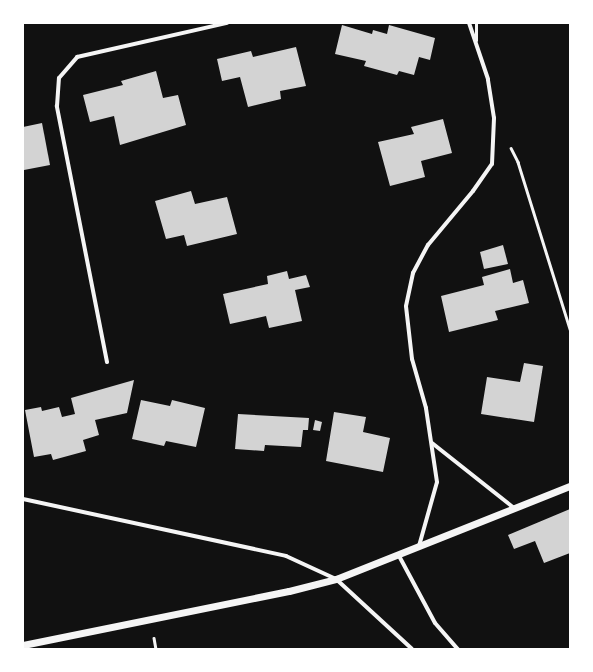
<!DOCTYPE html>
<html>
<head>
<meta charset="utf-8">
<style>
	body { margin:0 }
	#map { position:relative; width:593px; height:672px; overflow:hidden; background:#111; font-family:Cabin,sans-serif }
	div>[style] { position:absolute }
	.building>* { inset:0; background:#d3d3d3 }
	.path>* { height:2.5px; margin:-1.25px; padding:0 1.25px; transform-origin:1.25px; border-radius:1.25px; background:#f5f5f5 }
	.service>* { height:3px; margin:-1.5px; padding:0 1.5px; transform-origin:1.5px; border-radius:1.5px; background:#f5f5f5 }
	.minor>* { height:4px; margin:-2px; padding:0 2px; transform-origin:2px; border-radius:2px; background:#f5f5f5 }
	.tertiary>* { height:7px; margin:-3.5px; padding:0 3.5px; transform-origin:3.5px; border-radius:3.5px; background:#f5f5f5 }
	span { translate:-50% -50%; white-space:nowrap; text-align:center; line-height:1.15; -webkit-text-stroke:3.5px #fff; paint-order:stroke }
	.frame { position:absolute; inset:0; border:24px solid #fff; pointer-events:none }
</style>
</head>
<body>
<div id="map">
	<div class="building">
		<i style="clip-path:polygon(342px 25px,372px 34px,373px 30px,387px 34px,389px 25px,435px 38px,430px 60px,419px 57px,414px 75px,399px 71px,397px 75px,364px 66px,366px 61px,335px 54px)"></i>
		<i style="clip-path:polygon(296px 47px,306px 86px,280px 91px,281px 99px,248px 107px,240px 77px,222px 81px,217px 59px,251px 51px,253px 57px)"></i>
		<i style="clip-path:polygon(156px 71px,163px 98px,178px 95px,186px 125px,120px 145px,114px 116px,90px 122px,83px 95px,123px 85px,121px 81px)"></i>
		<i style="clip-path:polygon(443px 119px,452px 153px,421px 161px,425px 177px,390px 186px,378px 142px,414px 134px,411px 127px)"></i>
		<i style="clip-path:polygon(42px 123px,50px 165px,24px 170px,23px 127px)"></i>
		<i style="clip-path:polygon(191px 191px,195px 204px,227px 197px,237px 234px,187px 246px,184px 235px,166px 239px,155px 201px)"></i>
		<i style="clip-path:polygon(503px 245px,508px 264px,484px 269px,480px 252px)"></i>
		<i style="clip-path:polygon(510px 269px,513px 283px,523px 280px,529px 303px,495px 311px,498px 320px,449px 332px,441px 296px,484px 285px,482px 277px)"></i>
		<i style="clip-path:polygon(287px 271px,289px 279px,306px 275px,310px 287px,295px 290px,302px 321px,269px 328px,266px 316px,230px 324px,223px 294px,268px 284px,267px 276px)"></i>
		<i style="clip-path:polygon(524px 363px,543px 366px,534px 422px,481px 414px,487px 377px,520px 382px)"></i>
		<i style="clip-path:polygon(134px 380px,127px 413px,95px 420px,99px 435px,83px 440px,86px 451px,53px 460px,51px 454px,34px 457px,25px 410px,41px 407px,42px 411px,59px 407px,62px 417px,75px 414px,71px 398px)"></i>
		<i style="clip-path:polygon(141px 400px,170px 406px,172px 400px,205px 408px,196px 447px,166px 441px,164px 446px,132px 439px)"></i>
		<i style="clip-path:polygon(334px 412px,366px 417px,363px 432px,390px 438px,383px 472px,326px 461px)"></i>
		<i style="clip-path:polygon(238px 414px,309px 418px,308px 430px,303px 430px,301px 447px,265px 445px,264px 451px,235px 449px)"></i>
		<i style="clip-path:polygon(315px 420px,322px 422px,320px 431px,313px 430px)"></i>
		<i style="clip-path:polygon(570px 509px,570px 553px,544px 563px,535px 541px,514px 549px,508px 535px)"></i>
	</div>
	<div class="path">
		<i style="left:511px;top:148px;width:16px;rotate:63deg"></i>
		<i style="left:518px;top:162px;width:175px;rotate:72.7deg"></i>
		<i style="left:154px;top:638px;width:11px;rotate:80deg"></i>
	</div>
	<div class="service">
		<i style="left:476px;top:40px;width:17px;rotate:-90deg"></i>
	</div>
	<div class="minor">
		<i style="left:107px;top:362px;width:261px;rotate:-101.1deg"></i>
		<i style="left:57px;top:106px;width:28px;rotate:-86deg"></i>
		<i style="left:59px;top:78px;width:28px;rotate:-49deg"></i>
		<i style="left:77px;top:57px;width:154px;rotate:-12.8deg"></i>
		<i style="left:432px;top:443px;width:105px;rotate:38.4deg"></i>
		<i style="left:23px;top:499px;width:269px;rotate:12.2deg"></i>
		<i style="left:286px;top:556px;width:55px;rotate:24.7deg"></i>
		<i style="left:336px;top:579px;width:103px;rotate:42.6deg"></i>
		<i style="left:419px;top:546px;width:66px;rotate:-74.3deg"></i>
		<i style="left:437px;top:482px;width:75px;rotate:-98.5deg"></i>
		<i style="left:426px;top:408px;width:51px;rotate:-105.9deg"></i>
		<i style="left:412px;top:359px;width:53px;rotate:-96.5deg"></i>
		<i style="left:406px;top:306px;width:34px;rotate:-78deg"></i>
		<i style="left:413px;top:273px;width:32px;rotate:-62deg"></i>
		<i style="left:428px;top:245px;width:70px;rotate:-50.2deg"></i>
		<i style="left:473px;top:191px;width:33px;rotate:-55deg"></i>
		<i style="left:492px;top:164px;width:46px;rotate:-87.5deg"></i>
		<i style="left:494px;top:118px;width:39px;rotate:-99deg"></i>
		<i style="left:488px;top:79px;width:59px;rotate:-108.7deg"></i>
		<i style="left:398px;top:554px;width:78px;rotate:61.8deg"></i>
		<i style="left:435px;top:623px;width:35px;rotate:49deg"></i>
	</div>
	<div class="tertiary">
		<i style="left:23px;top:645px;width:271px;rotate:-11.5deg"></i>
		<i style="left:289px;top:591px;width:49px;rotate:-14.3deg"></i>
		<i style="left:336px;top:579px;width:252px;rotate:-21.7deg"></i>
	</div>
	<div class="frame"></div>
</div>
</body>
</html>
